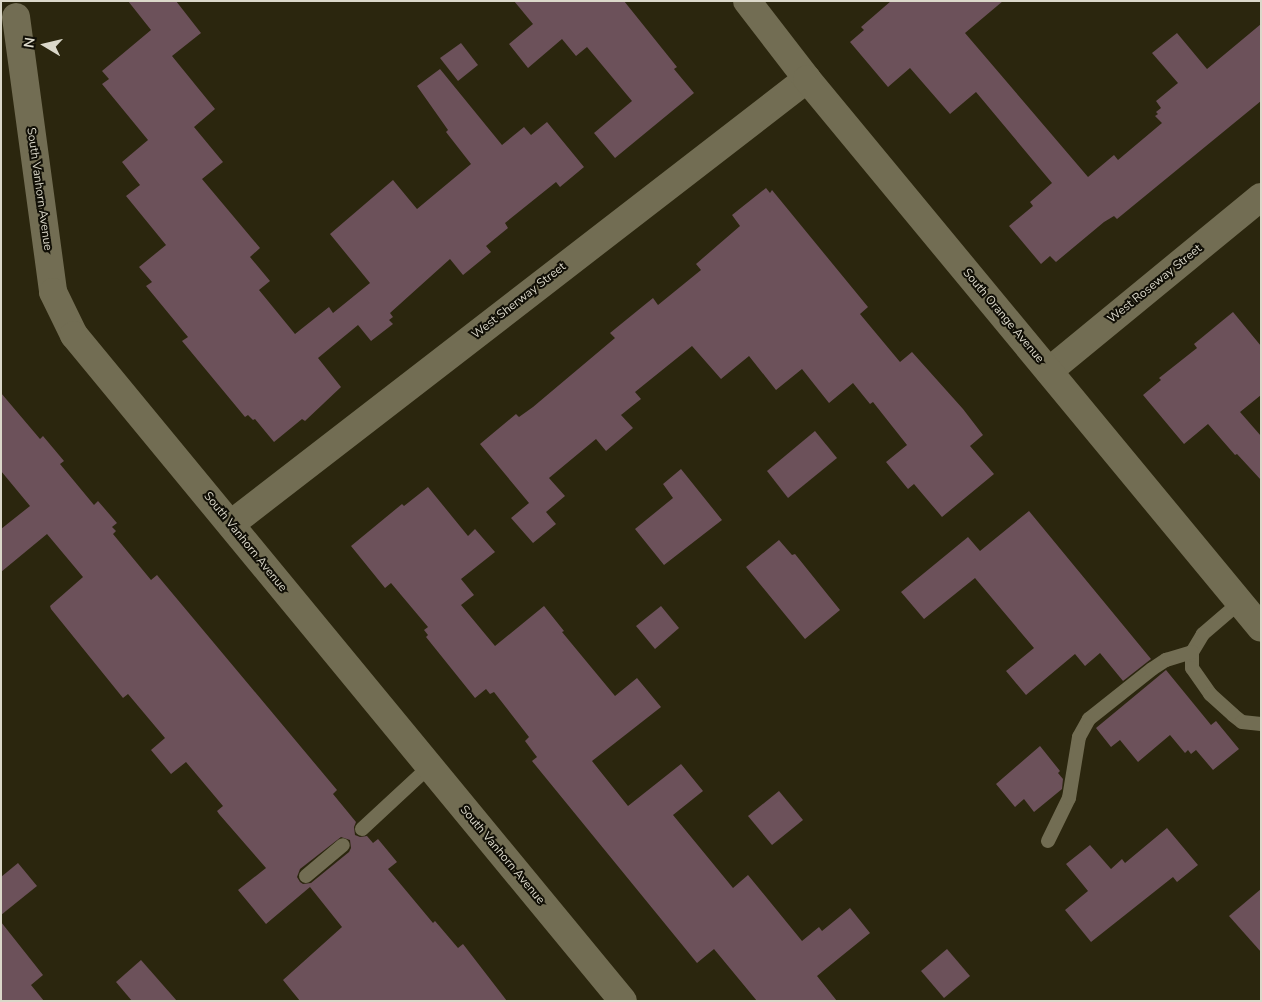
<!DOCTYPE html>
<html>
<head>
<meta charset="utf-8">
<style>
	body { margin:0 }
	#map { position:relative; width:1262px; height:1002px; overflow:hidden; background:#2b260e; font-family:"Nunito Sans",sans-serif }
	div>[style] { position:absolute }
	.building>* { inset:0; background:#6c515a }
	.service>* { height:14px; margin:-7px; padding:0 7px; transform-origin:7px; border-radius:7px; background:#726d53 }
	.minor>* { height:28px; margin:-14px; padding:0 14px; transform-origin:14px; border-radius:14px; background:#726d53 }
	.tertiary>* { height:28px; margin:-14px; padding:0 14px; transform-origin:14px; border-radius:14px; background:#726d53 }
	span { translate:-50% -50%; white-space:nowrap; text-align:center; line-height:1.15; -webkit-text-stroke:4px #110f06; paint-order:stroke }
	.street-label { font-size:12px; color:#dbd8ca }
	.frame { position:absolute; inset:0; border:2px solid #dbd8ca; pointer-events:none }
	.north { position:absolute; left:20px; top:20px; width:50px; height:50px; -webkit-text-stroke:4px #110f06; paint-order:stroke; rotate:279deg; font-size:14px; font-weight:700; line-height:20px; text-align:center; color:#dbd8ca }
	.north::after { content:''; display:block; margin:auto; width:18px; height:22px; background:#dbd8ca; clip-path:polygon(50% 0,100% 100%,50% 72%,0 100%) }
</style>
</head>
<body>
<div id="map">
	<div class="building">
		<i style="clip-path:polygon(128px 1px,176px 1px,201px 33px,172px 56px,215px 109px,194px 127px,223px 162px,202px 179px,260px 248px,250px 257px,270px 281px,259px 290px,295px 334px,329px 307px,333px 313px,370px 283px,330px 234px,393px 180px,417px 209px,471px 164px,446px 132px,448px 130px,417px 86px,440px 69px,502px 145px,524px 127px,531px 135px,547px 122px,584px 167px,560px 187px,556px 182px,505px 223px,508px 228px,486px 246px,491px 252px,463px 275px,450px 259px,390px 313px,393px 317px,389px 320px,393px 324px,371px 341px,358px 325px,318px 358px,341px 387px,305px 421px,302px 419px,274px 442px,255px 419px,253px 420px,248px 415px,245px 417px,182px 341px,188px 337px,146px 286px,152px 282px,139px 267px,166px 245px,126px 196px,140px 185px,122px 162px,148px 140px,102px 84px,109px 79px,102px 71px,151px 30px)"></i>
		<i style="clip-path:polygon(514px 1px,624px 1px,677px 67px,674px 69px,694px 93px,615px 158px,594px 133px,632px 101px,587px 47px,576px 56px,562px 39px,528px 68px,509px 44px,533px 24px)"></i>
		<i style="clip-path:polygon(891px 1px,1003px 1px,965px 33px,1088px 177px,1114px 155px,1118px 160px,1162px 123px,1155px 116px,1158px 114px,1156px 112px,1161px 108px,1156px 101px,1178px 83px,1152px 53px,1177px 33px,1207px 69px,1261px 24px,1261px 101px,1117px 219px,1114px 216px,1104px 222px,1056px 262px,1050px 256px,1041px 264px,1009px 226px,1033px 206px,1030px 202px,1052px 183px,976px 92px,950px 114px,910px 68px,888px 87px,850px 42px,864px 30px,861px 27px)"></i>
		<i style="clip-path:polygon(461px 43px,478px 65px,458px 81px,440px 58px)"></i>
		<i style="clip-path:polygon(766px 188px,770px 193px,772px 190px,868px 307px,860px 314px,900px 362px,912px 352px,963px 409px,983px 435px,970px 446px,994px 474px,942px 517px,914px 484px,908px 489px,886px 462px,907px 445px,873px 402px,870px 404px,853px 383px,829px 403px,802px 369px,776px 390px,749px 356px,721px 379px,692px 346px,635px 392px,641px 399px,621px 415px,633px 428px,606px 451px,596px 439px,549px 478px,565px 496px,546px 512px,556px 524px,533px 543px,511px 518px,529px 503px,480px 444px,516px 414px,519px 417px,533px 407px,615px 338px,610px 333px,653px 298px,658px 305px,701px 270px,696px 264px,740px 226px,732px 215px)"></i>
		<i style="clip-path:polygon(1233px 312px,1261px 346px,1261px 395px,1240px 412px,1261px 436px,1261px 480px,1237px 454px,1235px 455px,1208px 424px,1184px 444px,1143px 395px,1161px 380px,1159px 378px,1197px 348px,1194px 344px)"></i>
		<i style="clip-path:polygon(evenodd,1px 393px,40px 439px,43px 436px,64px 461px,60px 464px,94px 505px,98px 501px,117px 523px,112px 527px,116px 531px,113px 534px,151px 580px,157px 575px,337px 790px,333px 794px,356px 822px,354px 827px,355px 835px,360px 837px,367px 836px,373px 843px,378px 839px,397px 862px,388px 869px,433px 923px,435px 921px,458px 948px,463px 944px,507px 1001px,300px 1001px,283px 980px,342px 927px,310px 887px,266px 924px,238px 890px,266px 868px,219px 814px,217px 811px,223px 806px,186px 762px,171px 774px,151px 750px,165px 738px,128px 694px,123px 698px,51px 609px,50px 606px,83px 577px,47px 534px,1px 572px,1px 529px,30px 506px,1px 471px,1px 393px,341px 837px,350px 840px,351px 848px,349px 852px,311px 883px,303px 884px,300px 882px,297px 877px,300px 869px,341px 837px)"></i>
		<i style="clip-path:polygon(815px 431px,837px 458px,788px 498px,767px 471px)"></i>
		<i style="clip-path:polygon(681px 469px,722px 520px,664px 565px,635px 529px,673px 498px,663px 484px)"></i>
		<i style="clip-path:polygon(428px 487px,468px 536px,475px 529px,495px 552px,461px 579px,474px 595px,461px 605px,495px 646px,544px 606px,564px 631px,562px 632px,615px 696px,637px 678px,661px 707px,592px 761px,628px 806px,681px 764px,703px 791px,673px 815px,733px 888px,748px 875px,802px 941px,819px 927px,822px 931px,850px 908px,870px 933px,817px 976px,837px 1001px,757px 1001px,714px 949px,697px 963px,532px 761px,537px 757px,525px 741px,529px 737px,494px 692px,490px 694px,486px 689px,475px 698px,426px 637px,428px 635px,424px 630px,428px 627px,391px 583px,385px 588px,351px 546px,402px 504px,404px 506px)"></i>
		<i style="clip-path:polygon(1029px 511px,1151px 659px,1123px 681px,1100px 653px,1085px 666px,1075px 654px,1026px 695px,1006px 671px,1034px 648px,975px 578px,924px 619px,901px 592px,968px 537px,980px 551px)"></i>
		<i style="clip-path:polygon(779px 540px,792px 555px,795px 554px,840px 610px,805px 639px,746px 567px)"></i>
		<i style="clip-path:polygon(661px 606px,679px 628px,655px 649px,636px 626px)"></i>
		<i style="clip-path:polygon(1166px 670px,1211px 725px,1216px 721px,1239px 749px,1213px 770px,1196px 750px,1191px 754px,1188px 750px,1185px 753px,1170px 735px,1138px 762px,1120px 740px,1111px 747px,1096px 728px)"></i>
		<i style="clip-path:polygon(1040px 746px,1060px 771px,1058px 773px,1063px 779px,1062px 789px,1034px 812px,1024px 799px,1015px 807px,996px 784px)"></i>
		<i style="clip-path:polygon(779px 791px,803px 820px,772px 845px,748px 816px)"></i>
		<i style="clip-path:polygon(1167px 828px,1198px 865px,1177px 882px,1173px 877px,1091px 942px,1065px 910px,1088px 891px,1066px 864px,1090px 845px,1111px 869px,1122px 859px,1125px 863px)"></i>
		<i style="clip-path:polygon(18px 863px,37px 886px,1px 915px,1px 877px)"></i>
		<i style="clip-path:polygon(1261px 889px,1261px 952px,1229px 916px)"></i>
		<i style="clip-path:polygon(1px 922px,43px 975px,31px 985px,44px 1001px,1px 1001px)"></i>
		<i style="clip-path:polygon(947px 949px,970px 976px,944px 998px,921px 971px)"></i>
		<i style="clip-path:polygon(141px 960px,177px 1001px,132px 1001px,116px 982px)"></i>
	</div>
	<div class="service">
		<i style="left:1239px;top:603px;width:48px;rotate:139.3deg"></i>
		<i style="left:1203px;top:634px;width:21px;rotate:121deg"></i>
		<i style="left:1192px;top:652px;width:16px;rotate:90deg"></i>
		<i style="left:1192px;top:668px;width:32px;rotate:55deg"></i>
		<i style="left:1210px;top:694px;width:31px;rotate:42deg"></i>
		<i style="left:1233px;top:715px;width:11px;rotate:38deg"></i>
		<i style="left:1242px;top:722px;width:19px;rotate:6deg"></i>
		<i style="left:362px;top:829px;width:91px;rotate:-42.8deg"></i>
		<i style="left:1048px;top:841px;width:48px;rotate:-64deg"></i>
		<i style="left:1069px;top:798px;width:62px;rotate:-80.7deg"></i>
		<i style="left:1079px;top:737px;width:21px;rotate:-61deg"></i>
		<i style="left:1089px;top:719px;width:80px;rotate:-38.4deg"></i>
		<i style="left:1152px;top:669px;width:17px;rotate:-33deg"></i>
		<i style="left:1166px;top:660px;width:27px;rotate:-17deg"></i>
		<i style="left:306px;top:876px;width:48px;rotate:-40deg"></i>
	</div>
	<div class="minor">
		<i style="left:16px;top:17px;width:277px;rotate:82.3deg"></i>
		<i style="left:53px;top:292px;width:48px;rotate:64deg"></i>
		<i style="left:74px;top:335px;width:863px;rotate:50.5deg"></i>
		<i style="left:1049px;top:371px;width:274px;rotate:-39.4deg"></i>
		<i style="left:231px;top:524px;width:728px;rotate:-37.69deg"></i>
	</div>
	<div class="tertiary">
		<i style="left:747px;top:1px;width:98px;rotate:52.4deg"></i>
		<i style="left:807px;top:79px;width:712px;rotate:50.41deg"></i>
	</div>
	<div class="street-label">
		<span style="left:39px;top:189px;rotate:82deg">South Vanhorn Avenue</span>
		<span style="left:1155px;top:284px;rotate:-39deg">West Roseway Street</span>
		<span style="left:519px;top:301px;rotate:-38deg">West Sherway Street</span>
		<span style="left:1003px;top:316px;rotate:50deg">South Orange Avenue</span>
		<span style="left:245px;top:542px;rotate:51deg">South Vanhorn Avenue</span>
		<span style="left:502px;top:855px;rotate:50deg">South Vanhorn Avenue</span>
	</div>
	<div class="frame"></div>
	<div class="north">N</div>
</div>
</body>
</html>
